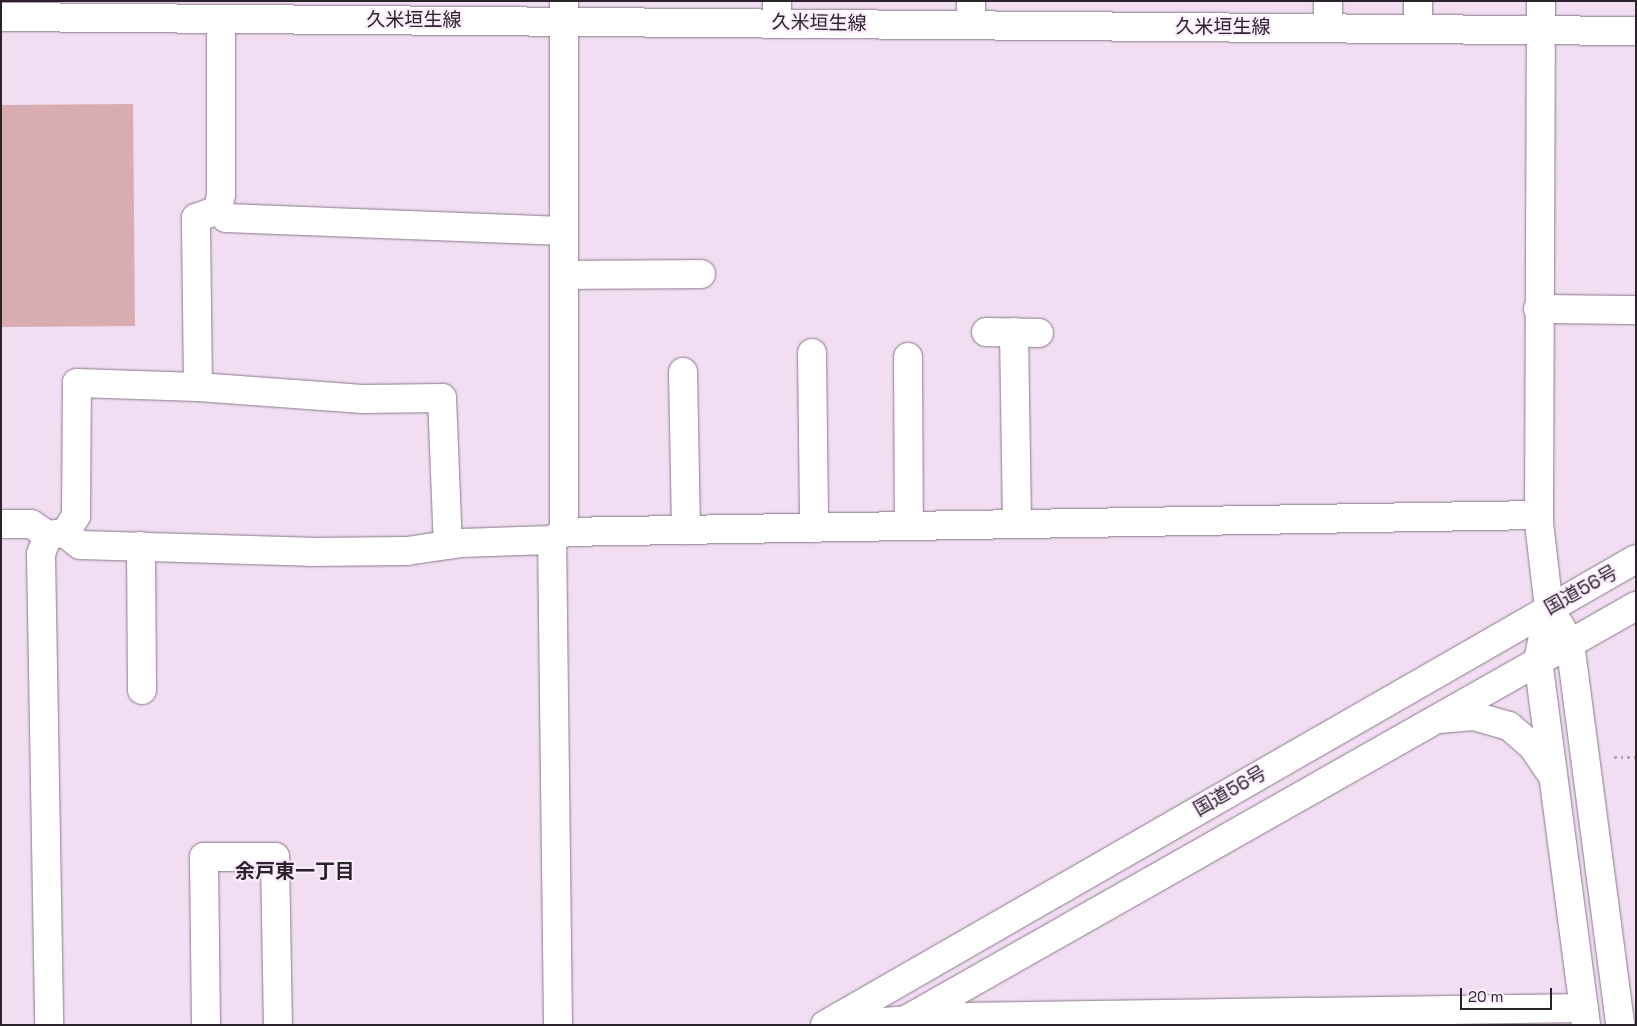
<!DOCTYPE html>
<html>
<head>
<meta charset="utf-8">
<style>
	body { margin:0 }
	#map { position:relative; width:1637px; height:1026px; overflow:hidden; background:#f1def2; font-family:"Space Grotesk","Noto Sans JP",sans-serif }
	div>[style] { position:absolute }
	.green>* { inset:0; background:#d7adb2 }
	.path>* { height:3px; margin-top:-1.5px; transform-origin:0; background:repeating-linear-gradient(90deg,#b4a5b5 0 2.5px,transparent 0 6.5px) }
	.roads { filter:drop-shadow(0 0 1px #89788a) drop-shadow(0 0 1px #89788a) }
	.minor>* { height:28px; margin:-14px; padding:0 14px; transform-origin:14px; border-radius:14px; background:#fff }
	.major>* { height:28px; margin:-14px; padding:0 14px; transform-origin:14px; border-radius:14px; background:#fff }
	.highway>* { height:28px; margin:-14px; padding:0 14px; transform-origin:14px; border-radius:14px; background:#fff }
	span { translate:-50% -50%; white-space:nowrap; text-align:center; line-height:1.15; -webkit-text-stroke:4px #fcedfd; paint-order:stroke }
	.street-label { font-size:19px; color:#2a232b }
	.neighbourhood-label { font-size:20px; color:#2a232b; font-weight:700 }
	.frame { position:absolute; inset:0; border:2px solid #2a232b; pointer-events:none }
	.scale { position:absolute; left:1460px; top:988px; width:92px; height:22px; box-sizing:border-box; border:2px solid #2a232b; border-top:0; padding-left:6px; font-size:15px; line-height:18px; white-space:nowrap; color:#2a232b; -webkit-text-stroke:4px #fcedfd; paint-order:stroke }
</style>
</head>
<body>
<div id="map">
	<div class="green">
		<i style="clip-path:polygon(133px 104px,135px 326px,1px 327px,1px 105px)"></i>
	</div>
	<div class="path">
		<i style="left:1614px;top:757px;width:22px"></i>
	</div>
	<div class="roads">
		<div class="minor">
			<i style="left:777px;top:1px;width:22px;rotate:90deg"></i>
			<i style="left:1418px;top:1px;width:28px;rotate:90deg"></i>
			<i style="left:1541px;top:1px;width:522px;rotate:90.22deg"></i>
			<i style="left:1539px;top:523px;width:86px;rotate:83.3deg"></i>
			<i style="left:1549px;top:608px;width:53px;rotate:101.9deg"></i>
			<i style="left:1538px;top:660px;width:368px;rotate:82.5deg"></i>
			<i style="left:971px;top:25px;width:24px;rotate:-90deg"></i>
			<i style="left:1328px;top:28px;width:27px;rotate:-90deg"></i>
			<i style="left:218px;top:210px;width:11px;rotate:45deg"></i>
			<i style="left:226px;top:218px;width:338px;rotate:2.2deg"></i>
			<i style="left:564px;top:275px;width:137px;rotate:-0.4deg"></i>
			<i style="left:1538px;top:309px;width:98px;rotate:0.6deg"></i>
			<i style="left:986px;top:332px;width:53px;rotate:1.1deg"></i>
			<i style="left:1014px;top:332px;width:192px;rotate:89.1deg"></i>
			<i style="left:812px;top:353px;width:175px;rotate:89.3deg"></i>
			<i style="left:908px;top:357px;width:169px;rotate:89.7deg"></i>
			<i style="left:683px;top:372px;width:158px;rotate:88.9deg"></i>
			<i style="left:198px;top:387px;width:165px;rotate:4.2deg"></i>
			<i style="left:363px;top:399px;width:79px;rotate:-0.7deg"></i>
			<i style="left:442px;top:398px;width:147px;rotate:87.7deg"></i>
			<i style="left:1px;top:524px;width:30px"></i>
			<i style="left:31px;top:524px;width:20px;rotate:33deg"></i>
			<i style="left:48px;top:535px;width:17px;rotate:-7deg"></i>
			<i style="left:65px;top:533px;width:19px;rotate:39deg"></i>
			<i style="left:80px;top:545px;width:230px;rotate:1.7deg"></i>
			<i style="left:310px;top:552px;width:97px;rotate:-0.6deg"></i>
			<i style="left:407px;top:551px;width:55px;rotate:-8.4deg"></i>
			<i style="left:461px;top:543px;width:91px;rotate:-1.9deg"></i>
			<i style="left:564px;top:532px;width:975px;rotate:-1deg"></i>
			<i style="left:65px;top:533px;width:20px;rotate:-57deg"></i>
			<i style="left:76px;top:516px;width:133px;rotate:-89.6deg"></i>
			<i style="left:77px;top:383px;width:121px;rotate:1.9deg"></i>
			<i style="left:198px;top:387px;width:169px;rotate:-90.7deg"></i>
			<i style="left:196px;top:218px;width:23px;rotate:-20deg"></i>
			<i style="left:218px;top:210px;width:16px;rotate:-79deg"></i>
			<i style="left:221px;top:194px;width:175px;rotate:-90deg"></i>
			<i style="left:48px;top:535px;width:20px;rotate:110deg"></i>
			<i style="left:41px;top:554px;width:471px;rotate:89deg"></i>
			<i style="left:141px;top:546px;width:144px;rotate:89.6deg"></i>
			<i style="left:1559px;top:624px;width:22px;rotate:60deg"></i>
			<i style="left:1570px;top:643px;width:385px;rotate:82.5deg"></i>
			<i style="left:1439px;top:719px;width:35px;rotate:-5deg"></i>
			<i style="left:1474px;top:716px;width:36px;rotate:16deg"></i>
			<i style="left:1509px;top:726px;width:32px;rotate:41deg"></i>
			<i style="left:1533px;top:747px;width:32px;rotate:56deg"></i>
			<i style="left:206px;top:1025px;width:168px;rotate:-90.7deg"></i>
			<i style="left:204px;top:857px;width:71px"></i>
			<i style="left:275px;top:857px;width:168px;rotate:89deg"></i>
			<i style="left:558px;top:1025px;width:485px;rotate:-90.7deg"></i>
			<i style="left:552px;top:540px;width:14px;rotate:-34deg"></i>
			<i style="left:564px;top:532px;width:531px;rotate:-90deg"></i>
			<i style="left:834px;top:1025px;width:126px;rotate:-3.6deg"></i>
			<i style="left:960px;top:1017px;width:624px;rotate:-0.83deg"></i>
		</div>
		<div class="major">
			<i style="left:1px;top:17px;width:1635px;rotate:0.49deg"></i>
		</div>
		<div class="highway">
			<i style="left:825px;top:1025px;width:935px;rotate:-29.88deg"></i>
			<i style="left:897px;top:1025px;width:850px;rotate:-29.55deg"></i>
		</div>
	</div>
	<div class="street-label">
		<span style="left:414px;top:20px">久米垣生線</span>
		<span style="left:819px;top:23px;rotate:1deg">久米垣生線</span>
		<span style="left:1223px;top:27px">久米垣生線</span>
		<span style="left:1581px;top:590px;rotate:-29deg">国道56号</span>
		<span style="left:1230px;top:791px;rotate:-30deg">国道56号</span>
	</div>
	<div class="neighbourhood-label">
		<span style="left:295px;top:871px">余戸東一丁目</span>
	</div>
	<div class="frame"></div>
	<div class="scale">20 m</div>
</div>
</body>
</html>
